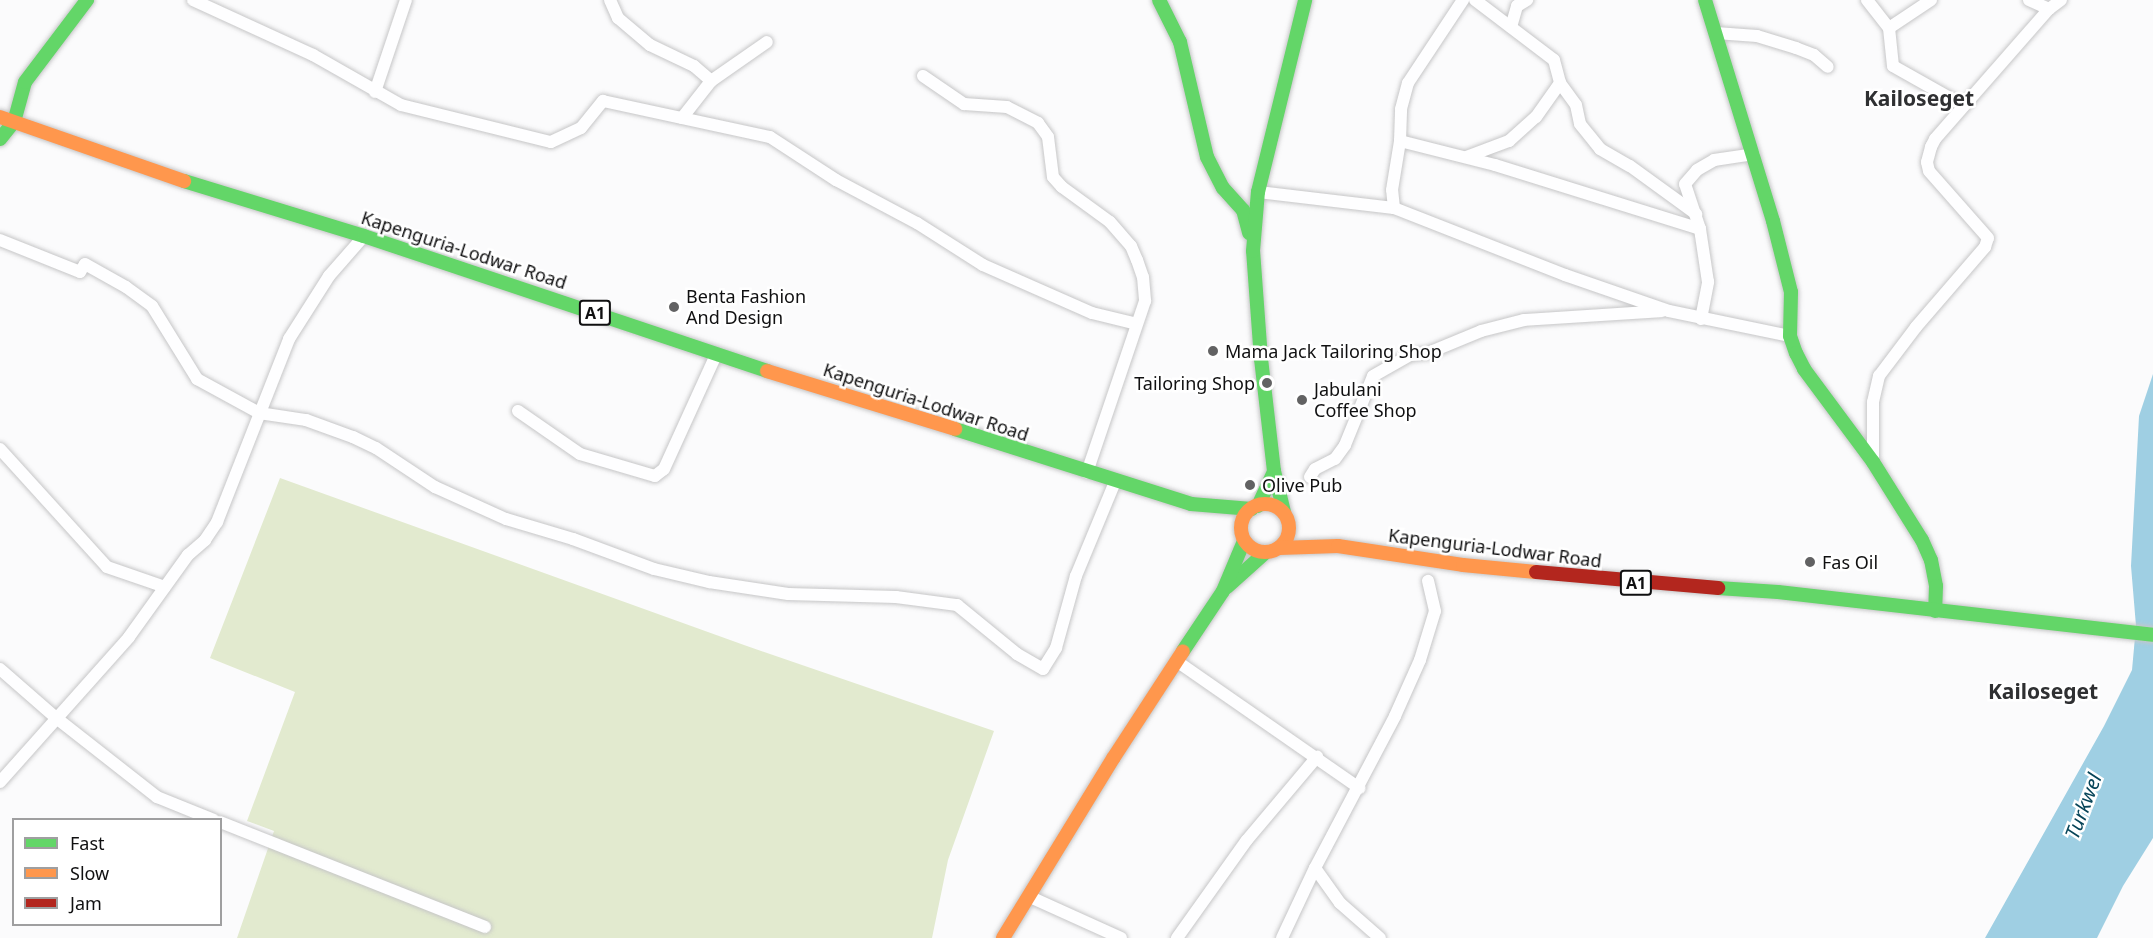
<!DOCTYPE html>
<html>
<head>
<meta charset="utf-8">
<style>
	body { margin:0 }
	#map { position:relative; width:2153px; height:938px; overflow:hidden; background:#fbfbfc; font-family:"Noto Sans",sans-serif }
	div>[style] { position:absolute }
	.green>* { inset:0; background:#e2eacf }
	.water>* { inset:0; background:#9fcfe3 }
	.roads { filter:drop-shadow(0 0 2px #c6c6c7) drop-shadow(0 0 2px #c6c6c7) }
	.street>* { height:12px; margin:-6px; padding:0 6px; transform-origin:6px; border-radius:6px; background:#fefeff }
	.fast>* { height:14px; margin:-7px; padding:0 7px; transform-origin:7px; border-radius:7px; background:#63d668 }
	.slow>* { height:14px; margin:-7px; padding:0 7px; transform-origin:7px; border-radius:7px; background:#ff974d }
	.slow>.ring { margin:-7px; padding:0; box-sizing:content-box; background:none; border:14px solid #ff974d; border-radius:50% }
	.jam>* { height:14px; margin:-7px; padding:0 7px; transform-origin:7px; border-radius:7px; background:#b3261e }
	.dots>* { width:16px; height:16px; translate:-50% -50%; box-sizing:border-box; border:3px solid #fff; border-radius:50% }
	span { translate:-50% -50%; white-space:nowrap; text-align:center; line-height:1.15; -webkit-text-stroke:5px #fff; paint-order:stroke }
	.shield-label span { padding:2px 4px; background:#fff; border:2px solid; border-radius:4px; -webkit-text-stroke-width:0 }
	.shield-label { font-size:16px; color:#101011; font-weight:700 }
	.street-label { font-size:18px; color:#101011 }
	.poi-label { font-size:18px; color:#101011 }
	.left { translate:0 -50%; text-align:left }
	.right { translate:-100% -50%; text-align:right }
	.water-label { font-size:20px; color:#064458; font-style:italic }
	.quarter-label { font-size:21px; color:#2f3032; font-weight:700 }
	.legend { position:absolute; left:12px; top:818px; width:210px; height:108px; box-sizing:border-box; background:#fff; border:2px solid #9f9fa0; margin:0; padding:8px 10px; list-style:none; font-size:18px; color:#101011 }
	.legend li { display:flex; align-items:center; gap:12px; height:30px }
	.legend b { width:30px; border:2px solid #9f9fa0 }
</style>
</head>
<body>
<div id="map">
	<div class="green">
		<i style="clip-path:polygon(280px 478px,744px 645px,994px 731px,948px 860px,932px 938px,237px 938px,274px 831px,247px 821px,295px 692px,210px 658px)"></i>
	</div>
	<div class="water">
		<i style="clip-path:polygon(2153px 374px,2153px 838px,2123px 886px,2097px 938px,1985px 938px,2104px 726px,2132px 670px,2136px 626px,2131px 566px,2139px 416px)"></i>
	</div>
	<div class="roads">
		<div class="street">
			<i style="left:193px;top:0;width:132px;rotate:24.6deg"></i>
			<i style="left:313px;top:55px;width:101px;rotate:29.6deg"></i>
			<i style="left:401px;top:105px;width:154px;rotate:13.9deg"></i>
			<i style="left:551px;top:142px;width:33px;rotate:-25deg"></i>
			<i style="left:581px;top:128px;width:35px;rotate:-51deg"></i>
			<i style="left:603px;top:101px;width:171px;rotate:12.2deg"></i>
			<i style="left:770px;top:137px;width:79px;rotate:33.1deg"></i>
			<i style="left:836px;top:180px;width:92px;rotate:28deg"></i>
			<i style="left:917px;top:223px;width:78px;rotate:32.5deg"></i>
			<i style="left:983px;top:265px;width:119px;rotate:23.8deg"></i>
			<i style="left:1092px;top:313px;width:46px;rotate:13.7deg"></i>
			<i style="left:610px;top:0;width:20px;rotate:66deg"></i>
			<i style="left:618px;top:18px;width:42px;rotate:40.2deg"></i>
			<i style="left:650px;top:45px;width:49px;rotate:25.5deg"></i>
			<i style="left:694px;top:66px;width:23px;rotate:41deg"></i>
			<i style="left:1475px;top:0;width:99px;rotate:37.2deg"></i>
			<i style="left:1554px;top:60px;width:24px;rotate:75deg"></i>
			<i style="left:1560px;top:83px;width:27px;rotate:54deg"></i>
			<i style="left:1576px;top:105px;width:19px;rotate:78deg"></i>
			<i style="left:1580px;top:124px;width:32px;rotate:51deg"></i>
			<i style="left:1600px;top:149px;width:34px;rotate:30deg"></i>
			<i style="left:1630px;top:166px;width:82px;rotate:36deg"></i>
			<i style="left:1867px;top:0;width:36px;rotate:52deg"></i>
			<i style="left:1931px;top:0;width:50px;rotate:146.3deg"></i>
			<i style="left:1889px;top:28px;width:38px;rotate:84deg"></i>
			<i style="left:1893px;top:66px;width:81px;rotate:29.4deg"></i>
			<i style="left:2029px;top:0;width:22px;rotate:24deg"></i>
			<i style="left:1511px;top:27px;width:22px;rotate:-74deg"></i>
			<i style="left:1517px;top:6px;width:12px;rotate:-31deg"></i>
			<i style="left:1716px;top:33px;width:41px;rotate:4.2deg"></i>
			<i style="left:1757px;top:36px;width:41px;rotate:17.1deg"></i>
			<i style="left:1796px;top:48px;width:19px;rotate:21deg"></i>
			<i style="left:1814px;top:55px;width:18px;rotate:41deg"></i>
			<i style="left:923px;top:76px;width:50px;rotate:34.3deg"></i>
			<i style="left:964px;top:104px;width:43px;rotate:4deg"></i>
			<i style="left:1007px;top:107px;width:35px;rotate:27deg"></i>
			<i style="left:1038px;top:123px;width:17px;rotate:54deg"></i>
			<i style="left:1048px;top:137px;width:40px;rotate:82.9deg"></i>
			<i style="left:1053px;top:177px;width:13px;rotate:48deg"></i>
			<i style="left:1062px;top:187px;width:59px;rotate:36.1deg"></i>
			<i style="left:1110px;top:222px;width:32px;rotate:49deg"></i>
			<i style="left:1131px;top:246px;width:15px;rotate:67deg"></i>
			<i style="left:1137px;top:260px;width:18px;rotate:71deg"></i>
			<i style="left:1143px;top:277px;width:24px;rotate:85deg"></i>
			<i style="left:1145px;top:301px;width:181px;rotate:108.7deg"></i>
			<i style="left:375px;top:92px;width:97px;rotate:-71.4deg"></i>
			<i style="left:682px;top:118px;width:47px;rotate:-51.9deg"></i>
			<i style="left:711px;top:81px;width:68px;rotate:-34.9deg"></i>
			<i style="left:1400px;top:141px;width:98px;rotate:14.2deg"></i>
			<i style="left:1495px;top:165px;width:215px;rotate:17.3deg"></i>
			<i style="left:1466px;top:157px;width:46px;rotate:-20.4deg"></i>
			<i style="left:1509px;top:141px;width:36px;rotate:-42deg"></i>
			<i style="left:1536px;top:117px;width:42px;rotate:-54.8deg"></i>
			<i style="left:1258px;top:192px;width:137px;rotate:6.7deg"></i>
			<i style="left:1394px;top:208px;width:184px;rotate:21.4deg"></i>
			<i style="left:1565px;top:275px;width:110px;rotate:19.1deg"></i>
			<i style="left:1669px;top:311px;width:124px;rotate:11.7deg"></i>
			<i style="left:1394px;top:208px;width:18px;rotate:-96deg"></i>
			<i style="left:1392px;top:190px;width:50px;rotate:-80.7deg"></i>
			<i style="left:1400px;top:141px;width:32px;rotate:-88deg"></i>
			<i style="left:1401px;top:109px;width:27px;rotate:-75deg"></i>
			<i style="left:1408px;top:83px;width:100px;rotate:-56.5deg"></i>
			<i style="left:0;top:240px;width:86px;rotate:21.8deg"></i>
			<i style="left:80px;top:272px;width:9px;rotate:-58deg"></i>
			<i style="left:85px;top:264px;width:47px;rotate:29.3deg"></i>
			<i style="left:126px;top:287px;width:32px;rotate:36deg"></i>
			<i style="left:152px;top:306px;width:86px;rotate:58.3deg"></i>
			<i style="left:197px;top:379px;width:71px;rotate:28.7deg"></i>
			<i style="left:259px;top:413px;width:48px;rotate:8.5deg"></i>
			<i style="left:306px;top:420px;width:50px;rotate:19.9deg"></i>
			<i style="left:353px;top:437px;width:25px;rotate:26deg"></i>
			<i style="left:376px;top:448px;width:71px;rotate:33.5deg"></i>
			<i style="left:435px;top:487px;width:78px;rotate:24.3deg"></i>
			<i style="left:506px;top:519px;width:70px;rotate:16.6deg"></i>
			<i style="left:573px;top:539px;width:86px;rotate:20.3deg"></i>
			<i style="left:654px;top:569px;width:57px;rotate:13.3deg"></i>
			<i style="left:709px;top:582px;width:80px;rotate:8.6deg"></i>
			<i style="left:788px;top:594px;width:108px;rotate:1.6deg"></i>
			<i style="left:896px;top:597px;width:62px;rotate:7.5deg"></i>
			<i style="left:957px;top:605px;width:77px;rotate:39.2deg"></i>
			<i style="left:1017px;top:654px;width:30px;rotate:30deg"></i>
			<i style="left:1043px;top:669px;width:25px;rotate:-58deg"></i>
			<i style="left:1056px;top:648px;width:75px;rotate:-74.5deg"></i>
			<i style="left:1076px;top:576px;width:102px;rotate:-67.5deg"></i>
			<i style="left:1701px;top:319px;width:38px;rotate:-79deg"></i>
			<i style="left:1708px;top:282px;width:54px;rotate:-98.6deg"></i>
			<i style="left:1700px;top:229px;width:47px;rotate:-108.4deg"></i>
			<i style="left:1685px;top:184px;width:18px;rotate:-49deg"></i>
			<i style="left:1697px;top:170px;width:20px;rotate:-30deg"></i>
			<i style="left:1714px;top:160px;width:40px;rotate:-8.5deg"></i>
			<i style="left:518px;top:411px;width:75px;rotate:34.7deg"></i>
			<i style="left:580px;top:454px;width:78px;rotate:16.3deg"></i>
			<i style="left:655px;top:476px;width:11px;rotate:-38deg"></i>
			<i style="left:664px;top:469px;width:125px;rotate:-65.5deg"></i>
			<i style="left:0;top:449px;width:159px;rotate:47.8deg"></i>
			<i style="left:107px;top:567px;width:61px;rotate:19deg"></i>
			<i style="left:1873px;top:462px;width:60px;rotate:-90deg"></i>
			<i style="left:1873px;top:402px;width:27px;rotate:-77deg"></i>
			<i style="left:1879px;top:376px;width:61px;rotate:-52.9deg"></i>
			<i style="left:1916px;top:327px;width:106px;rotate:-49.2deg"></i>
			<i style="left:1985px;top:247px;width:9px;rotate:-72deg"></i>
			<i style="left:1988px;top:238px;width:89px;rotate:-131.4deg"></i>
			<i style="left:1929px;top:171px;width:9px;rotate:-103deg"></i>
			<i style="left:1927px;top:162px;width:16px;rotate:-75deg"></i>
			<i style="left:1931px;top:147px;width:9px;rotate:-63deg"></i>
			<i style="left:1935px;top:139px;width:173px;rotate:-48.8deg"></i>
			<i style="left:2049px;top:9px;width:15px;rotate:-37deg"></i>
			<i style="left:1310px;top:477px;width:9px;rotate:-58deg"></i>
			<i style="left:1315px;top:469px;width:22px;rotate:-27deg"></i>
			<i style="left:1335px;top:459px;width:17px;rotate:-54deg"></i>
			<i style="left:1345px;top:445px;width:74px;rotate:-67.9deg"></i>
			<i style="left:1373px;top:376px;width:43px;rotate:-29.6deg"></i>
			<i style="left:1410px;top:355px;width:18px;rotate:-6deg"></i>
			<i style="left:1428px;top:353px;width:57px;rotate:-22.5deg"></i>
			<i style="left:1481px;top:331px;width:44px;rotate:-14.3deg"></i>
			<i style="left:1524px;top:320px;width:138px;rotate:-3.7deg"></i>
			<i style="left:1178px;top:662px;width:221px;rotate:34.8deg"></i>
			<i style="left:0;top:669px;width:73px;rotate:41.1deg"></i>
			<i style="left:55px;top:717px;width:130px;rotate:38.1deg"></i>
			<i style="left:157px;top:797px;width:61px;rotate:22deg"></i>
			<i style="left:0;top:782px;width:194px;rotate:-48.3deg"></i>
			<i style="left:129px;top:637px;width:101px;rotate:-54.3deg"></i>
			<i style="left:188px;top:555px;width:23px;rotate:-41deg"></i>
			<i style="left:205px;top:540px;width:22px;rotate:-56deg"></i>
			<i style="left:217px;top:522px;width:197px;rotate:-68.5deg"></i>
			<i style="left:289px;top:339px;width:75px;rotate:-57.6deg"></i>
			<i style="left:329px;top:276px;width:53px;rotate:-48.8deg"></i>
			<i style="left:220px;top:822px;width:285px;rotate:21.6deg"></i>
			<i style="left:1315px;top:868px;width:43px;rotate:54.5deg"></i>
			<i style="left:1340px;top:903px;width:53px;rotate:41.2deg"></i>
			<i style="left:1028px;top:896px;width:102px;rotate:24.3deg"></i>
			<i style="left:1177px;top:938px;width:120px;rotate:-54.5deg"></i>
			<i style="left:1247px;top:840px;width:109px;rotate:-49.9deg"></i>
			<i style="left:1282px;top:938px;width:77px;rotate:-64.8deg"></i>
			<i style="left:1315px;top:868px;width:172px;rotate:-62.2deg"></i>
			<i style="left:1395px;top:716px;width:61px;rotate:-65.9deg"></i>
			<i style="left:1420px;top:660px;width:51px;rotate:-73deg"></i>
			<i style="left:1435px;top:611px;width:31px;rotate:-103deg"></i>
		</div>
		<div class="fast">
			<i style="left:1159px;top:0;width:47px;rotate:63.4deg"></i>
			<i style="left:1180px;top:42px;width:118px;rotate:76.8deg"></i>
			<i style="left:1207px;top:157px;width:35px;rotate:63deg"></i>
			<i style="left:1223px;top:188px;width:30px;rotate:48deg"></i>
			<i style="left:1243px;top:210px;width:24px;rotate:75deg"></i>
			<i style="left:1705px;top:0;width:231px;rotate:72.9deg"></i>
			<i style="left:1773px;top:221px;width:73px;rotate:75.8deg"></i>
			<i style="left:1791px;top:292px;width:44px;rotate:91.3deg"></i>
			<i style="left:1790px;top:336px;width:18px;rotate:71deg"></i>
			<i style="left:1796px;top:353px;width:18px;rotate:63deg"></i>
			<i style="left:1804px;top:369px;width:116px;rotate:53.4deg"></i>
			<i style="left:1873px;top:462px;width:92px;rotate:57.9deg"></i>
			<i style="left:1922px;top:540px;width:22px;rotate:66deg"></i>
			<i style="left:1931px;top:560px;width:26px;rotate:79deg"></i>
			<i style="left:1936px;top:586px;width:25px;rotate:92deg"></i>
			<i style="left:0;top:139px;width:22px;rotate:-51deg"></i>
			<i style="left:14px;top:122px;width:41px;rotate:-74.6deg"></i>
			<i style="left:25px;top:82px;width:103px;rotate:-52.9deg"></i>
			<i style="left:184px;top:181px;width:188px;rotate:17deg"></i>
			<i style="left:364px;top:236px;width:425px;rotate:18.5deg"></i>
			<i style="left:955px;top:429px;width:248px;rotate:17.6deg"></i>
			<i style="left:1191px;top:504px;width:61px;rotate:4.7deg"></i>
			<i style="left:1258px;top:506px;width:38px;rotate:-65deg"></i>
			<i style="left:1284px;top:512px;width:42px;rotate:-103.7deg"></i>
			<i style="left:1274px;top:471px;width:113px;rotate:-96.6deg"></i>
			<i style="left:1261px;top:359px;width:108px;rotate:-94.2deg"></i>
			<i style="left:1253px;top:251px;width:59px;rotate:-85.2deg"></i>
			<i style="left:1258px;top:192px;width:198px;rotate:-76.2deg"></i>
			<i style="left:1227px;top:587px;width:52px;rotate:-41.9deg"></i>
			<i style="left:1718px;top:588px;width:60px;rotate:3.8deg"></i>
			<i style="left:1778px;top:592px;width:377px;rotate:6.5deg"></i>
			<i style="left:1183px;top:651px;width:72px;rotate:-56.3deg"></i>
			<i style="left:1223px;top:591px;width:54px;rotate:-67.2deg"></i>
		</div>
		<div class="slow">
			<i style="left:0;top:117px;width:195px;rotate:19.2deg"></i>
			<i style="left:767px;top:371px;width:197px;rotate:17.1deg"></i>
			<i class="ring" style="left:1241px;top:504px;width:34px;height:34px"></i>
			<i style="left:1279px;top:548px;width:59px;rotate:-1.9deg"></i>
			<i style="left:1338px;top:546px;width:126px;rotate:8.6deg"></i>
			<i style="left:1463px;top:565px;width:73px;rotate:5.5deg"></i>
			<i style="left:1003px;top:938px;width:212px;rotate:-58.5deg"></i>
			<i style="left:1114px;top:757px;width:126px;rotate:-56.9deg"></i>
		</div>
		<div class="jam">
			<i style="left:1536px;top:572px;width:183px;rotate:5deg"></i>
		</div>
	</div>
	<div class="dots">
		<i style="left:674px;top:307px;background:#626263"></i>
		<i style="left:1213px;top:351px;background:#626263"></i>
		<i style="left:1267px;top:383px;background:#626263"></i>
		<i style="left:1302px;top:400px;background:#626263"></i>
		<i style="left:1250px;top:485px;background:#626263"></i>
		<i style="left:1810px;top:562px;background:#626263"></i>
	</div>
	<div class="shield-label">
		<span style="left:595px;top:313px">A1</span>
		<span style="left:1636px;top:583px">A1</span>
	</div>
	<div class="street-label">
		<span style="left:464px;top:250px;rotate:18deg">Kapenguria-Lodwar Road</span>
		<span style="left:926px;top:402px;rotate:18deg">Kapenguria-Lodwar Road</span>
		<span style="left:1495px;top:548px;rotate:7deg">Kapenguria-Lodwar Road</span>
	</div>
	<div class="poi-label">
		<span class="left" style="left:686px;top:307px">Benta Fashion<br>And Design</span>
		<span class="left" style="left:1225px;top:351px">Mama Jack Tailoring Shop</span>
		<span class="right" style="left:1255px;top:383px">Tailoring Shop</span>
		<span class="left" style="left:1314px;top:400px">Jabulani<br>Coffee Shop</span>
		<span class="left" style="left:1262px;top:485px">Olive Pub</span>
		<span class="left" style="left:1822px;top:562px">Fas Oil</span>
	</div>
	<div class="water-label">
		<span style="left:2083px;top:806px;rotate:-69deg">Turkwel</span>
	</div>
	<div class="quarter-label">
		<span style="left:1919px;top:98px">Kailoseget</span>
		<span style="left:2043px;top:691px">Kailoseget</span>
	</div>
	<ul class="legend">
	<li><b style="height:8px;background:#63d668"></b>Fast</li>
	<li><b style="height:8px;background:#ff974d"></b>Slow</li>
	<li><b style="height:8px;background:#b3261e"></b>Jam</li>
	</ul>
</div>
</body>
</html>
